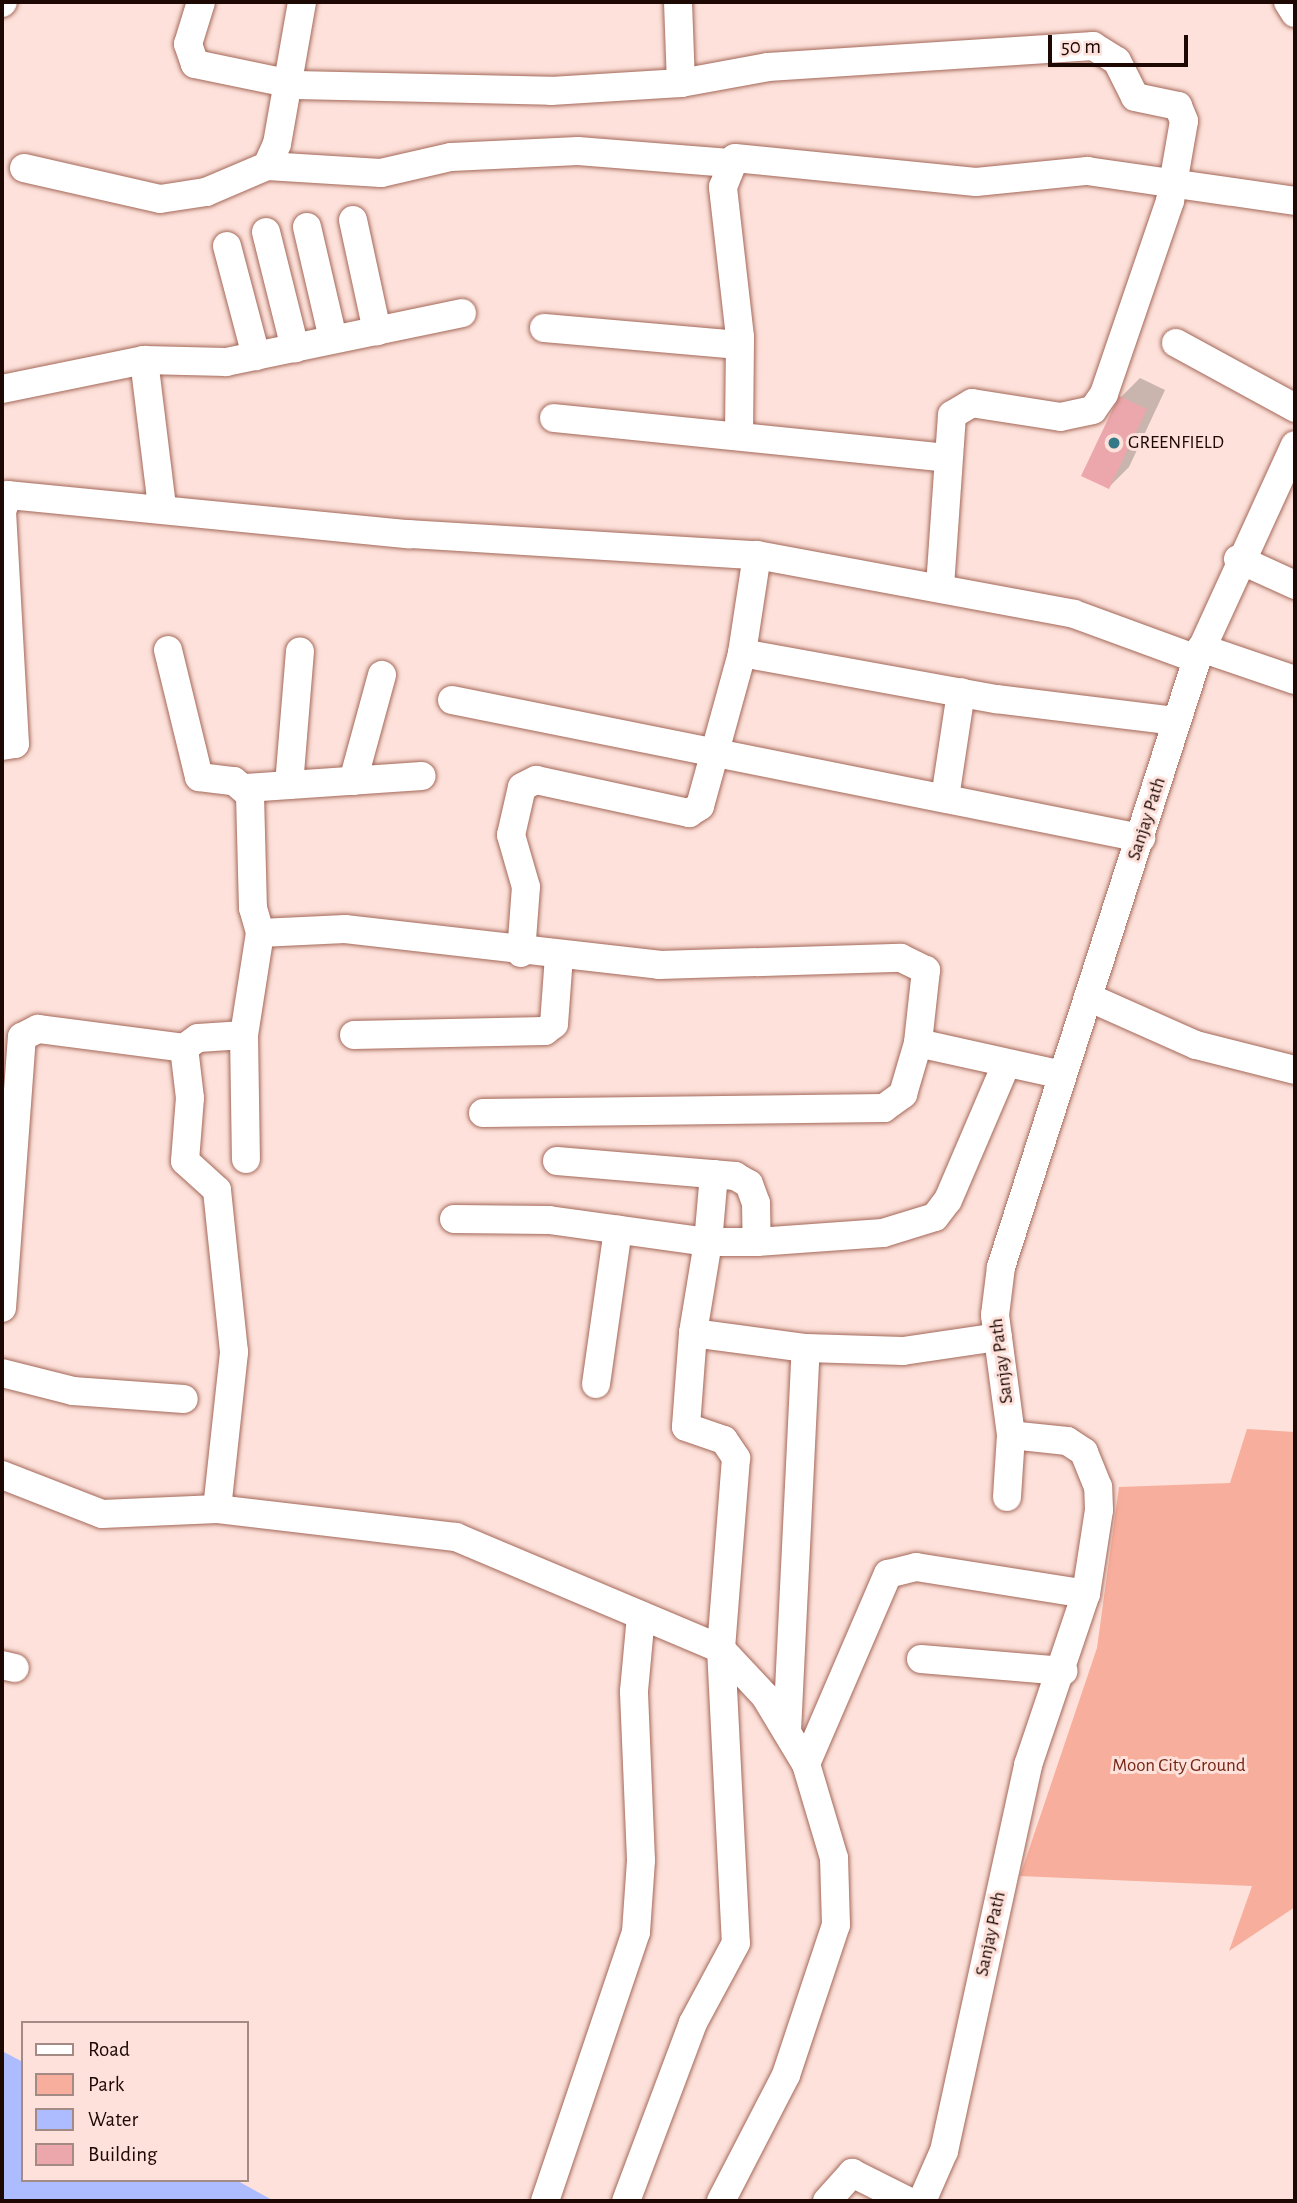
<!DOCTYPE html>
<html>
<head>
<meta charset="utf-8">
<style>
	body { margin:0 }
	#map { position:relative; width:1297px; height:2203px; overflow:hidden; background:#fde1da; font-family:"Alegreya Sans",sans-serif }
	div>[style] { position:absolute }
	.green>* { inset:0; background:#f8ae9c }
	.water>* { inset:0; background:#adbbff }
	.shadow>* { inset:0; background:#0003 }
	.building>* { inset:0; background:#eca7ac }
	.roads { filter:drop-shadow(0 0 2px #a46859) drop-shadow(0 0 2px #a46859) }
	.minor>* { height:28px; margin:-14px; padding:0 14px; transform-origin:14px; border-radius:14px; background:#fff }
	.dots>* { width:19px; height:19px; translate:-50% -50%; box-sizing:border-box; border:4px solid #fde1da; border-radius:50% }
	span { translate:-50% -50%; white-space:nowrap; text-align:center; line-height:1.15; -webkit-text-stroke:6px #fde1da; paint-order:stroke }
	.poi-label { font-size:19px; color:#1e0804 }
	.left { translate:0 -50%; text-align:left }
	.street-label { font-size:19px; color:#1e0804 }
	.park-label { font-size:19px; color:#762715 }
	.frame { position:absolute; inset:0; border:4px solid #1e0804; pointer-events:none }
	.legend { position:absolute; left:21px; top:2021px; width:228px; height:161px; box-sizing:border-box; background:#fde1da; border:2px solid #a48a84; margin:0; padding:9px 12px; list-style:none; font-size:21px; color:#1e0804 }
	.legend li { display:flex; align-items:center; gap:14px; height:35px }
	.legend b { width:35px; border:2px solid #a48a84 }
	.scale { position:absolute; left:1048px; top:35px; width:140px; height:32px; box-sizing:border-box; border:4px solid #1e0804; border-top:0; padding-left:9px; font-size:21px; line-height:24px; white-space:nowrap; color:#1e0804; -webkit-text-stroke:5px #fde1da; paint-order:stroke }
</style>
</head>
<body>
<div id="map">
	<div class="green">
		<i style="clip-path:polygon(1247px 1429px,1295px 1432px,1295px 1907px,1229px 1951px,1252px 1886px,1020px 1876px,1097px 1648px,1119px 1487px,1230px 1483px)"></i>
	</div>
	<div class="water">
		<i style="clip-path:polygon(2px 2051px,23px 2062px,23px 2180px,236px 2180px,274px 2201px,2px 2201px)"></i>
	</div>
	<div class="shadow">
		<i style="clip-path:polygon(1140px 378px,1165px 390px,1129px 467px,1109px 487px,1121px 397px)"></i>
	</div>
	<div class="building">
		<i style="clip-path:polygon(1119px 396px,1147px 409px,1109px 489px,1081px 476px)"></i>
	</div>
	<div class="roads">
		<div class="minor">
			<i style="left:201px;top:2px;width:44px;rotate:107.2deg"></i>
			<i style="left:188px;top:44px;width:21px;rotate:71deg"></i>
			<i style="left:195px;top:64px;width:103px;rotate:11.7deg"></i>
			<i style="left:296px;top:85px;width:255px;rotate:1.3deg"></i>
			<i style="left:551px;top:91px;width:130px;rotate:-3.5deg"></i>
			<i style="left:681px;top:83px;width:88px;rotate:-10.4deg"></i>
			<i style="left:768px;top:67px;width:326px;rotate:-3.7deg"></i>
			<i style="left:1093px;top:46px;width:28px;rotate:32deg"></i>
			<i style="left:1117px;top:61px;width:40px;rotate:63.4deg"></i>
			<i style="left:1135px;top:97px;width:44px;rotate:11.8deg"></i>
			<i style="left:1178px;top:106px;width:16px;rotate:68deg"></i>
			<i style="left:1184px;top:121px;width:81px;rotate:99.9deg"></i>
			<i style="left:1170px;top:201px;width:204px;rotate:108.9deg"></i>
			<i style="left:1104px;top:394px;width:19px;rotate:125deg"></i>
			<i style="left:1093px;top:410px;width:33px;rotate:168deg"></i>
			<i style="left:1061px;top:417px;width:90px;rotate:-171.1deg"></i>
			<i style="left:972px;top:403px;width:23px;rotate:149deg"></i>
			<i style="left:952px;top:415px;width:170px;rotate:94deg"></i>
			<i style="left:678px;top:2px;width:81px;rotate:87.9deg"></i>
			<i style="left:1288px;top:2px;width:13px;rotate:58deg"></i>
			<i style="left:2px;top:3px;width:1px;rotate:-45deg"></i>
			<i style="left:267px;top:166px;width:114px;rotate:3.5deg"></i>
			<i style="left:381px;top:173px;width:72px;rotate:-12.9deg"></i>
			<i style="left:451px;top:157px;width:127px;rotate:-2.7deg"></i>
			<i style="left:578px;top:151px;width:152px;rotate:4.5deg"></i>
			<i style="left:24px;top:168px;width:139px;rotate:12.8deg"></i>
			<i style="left:160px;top:199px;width:47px;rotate:-8.7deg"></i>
			<i style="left:206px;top:192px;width:66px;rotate:-23.1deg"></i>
			<i style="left:267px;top:166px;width:24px;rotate:-66deg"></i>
			<i style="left:277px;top:144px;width:144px;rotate:-80deg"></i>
			<i style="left:353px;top:220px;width:114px;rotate:77.8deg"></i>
			<i style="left:307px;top:227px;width:115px;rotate:76.9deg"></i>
			<i style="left:266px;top:232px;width:120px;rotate:76deg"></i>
			<i style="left:227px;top:246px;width:114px;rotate:75.2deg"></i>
			<i style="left:544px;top:328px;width:196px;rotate:5deg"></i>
			<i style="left:1176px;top:343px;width:136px;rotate:28.6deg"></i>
			<i style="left:144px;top:360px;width:148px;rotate:83deg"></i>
			<i style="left:2px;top:389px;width:145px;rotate:-11.5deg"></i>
			<i style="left:144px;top:360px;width:82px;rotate:1.4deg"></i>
			<i style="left:226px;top:362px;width:241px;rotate:-11.7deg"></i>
			<i style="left:554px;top:418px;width:396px;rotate:5.8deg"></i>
			<i style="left:739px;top:436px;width:99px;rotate:-89.4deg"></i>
			<i style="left:740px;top:337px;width:151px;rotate:-96.5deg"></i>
			<i style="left:723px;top:187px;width:31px;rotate:-68deg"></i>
			<i style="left:735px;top:158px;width:242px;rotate:5.7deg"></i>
			<i style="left:976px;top:182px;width:112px;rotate:-5.7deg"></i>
			<i style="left:1087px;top:171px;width:210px;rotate:8.2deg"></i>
			<i style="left:1238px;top:559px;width:63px;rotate:24.5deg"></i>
			<i style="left:1201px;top:648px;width:99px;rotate:18.8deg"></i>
			<i style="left:168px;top:650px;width:131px;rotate:76.3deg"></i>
			<i style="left:199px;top:777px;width:35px;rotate:7deg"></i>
			<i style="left:234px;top:781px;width:21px;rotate:41deg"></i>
			<i style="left:250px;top:795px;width:113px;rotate:88.5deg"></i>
			<i style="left:253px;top:908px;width:26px;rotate:74deg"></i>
			<i style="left:742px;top:653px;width:258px;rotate:10.3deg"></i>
			<i style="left:996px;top:699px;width:180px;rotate:7deg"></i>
			<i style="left:452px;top:700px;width:703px;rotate:11.33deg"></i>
			<i style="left:2px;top:746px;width:13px;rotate:-9deg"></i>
			<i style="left:15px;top:744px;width:233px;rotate:-93.2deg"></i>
			<i style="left:2px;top:511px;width:17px;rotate:-69deg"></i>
			<i style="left:8px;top:495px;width:403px;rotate:5.6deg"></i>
			<i style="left:409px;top:534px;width:349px;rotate:3.5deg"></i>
			<i style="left:353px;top:781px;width:110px;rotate:-74.7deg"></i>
			<i style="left:289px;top:785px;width:134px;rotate:-85.3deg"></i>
			<i style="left:246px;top:788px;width:176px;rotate:-3.9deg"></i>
			<i style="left:945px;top:798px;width:107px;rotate:-81.4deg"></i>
			<i style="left:521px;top:953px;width:66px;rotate:-85.7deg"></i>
			<i style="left:526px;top:887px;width:54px;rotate:-106.1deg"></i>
			<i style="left:511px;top:835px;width:49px;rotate:-77.1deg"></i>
			<i style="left:522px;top:787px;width:16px;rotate:-27deg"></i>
			<i style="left:536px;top:780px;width:157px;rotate:12.2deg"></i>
			<i style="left:689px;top:813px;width:13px;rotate:-32deg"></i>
			<i style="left:700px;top:806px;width:159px;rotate:-74.6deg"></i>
			<i style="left:742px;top:653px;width:99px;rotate:-81.3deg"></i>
			<i style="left:757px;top:555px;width:322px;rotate:10.5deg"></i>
			<i style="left:1074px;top:614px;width:131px;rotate:20.1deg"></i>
			<i style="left:1088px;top:997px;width:118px;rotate:24deg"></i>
			<i style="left:1196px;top:1045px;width:102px;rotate:14.2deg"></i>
			<i style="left:244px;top:1035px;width:124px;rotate:89.1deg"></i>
			<i style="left:354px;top:1035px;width:191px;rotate:-1.2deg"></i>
			<i style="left:545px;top:1031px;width:11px;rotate:-38deg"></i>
			<i style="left:554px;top:1024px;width:68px;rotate:-85.8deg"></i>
			<i style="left:483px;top:1113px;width:401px;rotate:-0.7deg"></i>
			<i style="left:884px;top:1108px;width:24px;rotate:-36deg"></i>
			<i style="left:903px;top:1094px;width:53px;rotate:-73.6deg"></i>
			<i style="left:557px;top:1161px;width:179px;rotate:4.8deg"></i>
			<i style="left:735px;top:1176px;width:16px;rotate:30deg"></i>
			<i style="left:749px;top:1184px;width:20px;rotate:70deg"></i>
			<i style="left:756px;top:1203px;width:39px;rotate:89deg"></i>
			<i style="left:757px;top:1242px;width:126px;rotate:-4.1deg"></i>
			<i style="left:883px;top:1233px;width:54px;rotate:-17.1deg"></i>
			<i style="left:935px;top:1217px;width:21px;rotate:-53deg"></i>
			<i style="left:948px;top:1200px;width:145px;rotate:-66.8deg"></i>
			<i style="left:714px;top:1174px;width:68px;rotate:95deg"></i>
			<i style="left:708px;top:1242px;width:49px"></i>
			<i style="left:454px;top:1219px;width:95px;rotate:0.6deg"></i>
			<i style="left:549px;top:1220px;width:161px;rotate:7.9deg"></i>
			<i style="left:708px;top:1242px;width:92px;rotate:99.4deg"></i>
			<i style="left:693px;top:1333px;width:114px;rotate:7.6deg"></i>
			<i style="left:806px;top:1348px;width:97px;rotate:1.8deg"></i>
			<i style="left:903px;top:1351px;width:96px;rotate:-8.4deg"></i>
			<i style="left:2px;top:1308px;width:272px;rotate:-85.8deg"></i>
			<i style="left:22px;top:1037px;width:18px;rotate:-27deg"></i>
			<i style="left:38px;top:1029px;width:147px;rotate:7.4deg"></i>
			<i style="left:693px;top:1333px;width:94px;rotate:94.3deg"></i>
			<i style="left:686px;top:1427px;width:40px;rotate:18.9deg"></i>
			<i style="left:724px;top:1440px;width:22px;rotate:56deg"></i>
			<i style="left:736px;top:1458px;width:192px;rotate:94.5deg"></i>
			<i style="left:721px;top:1649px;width:64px;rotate:46.9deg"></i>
			<i style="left:765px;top:1696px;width:79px;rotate:58.9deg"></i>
			<i style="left:806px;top:1764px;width:207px;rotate:-66.7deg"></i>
			<i style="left:888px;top:1574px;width:29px;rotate:-14deg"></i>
			<i style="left:916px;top:1567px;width:172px;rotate:9deg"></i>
			<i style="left:2px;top:1373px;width:73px;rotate:14.2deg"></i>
			<i style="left:73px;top:1391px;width:111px;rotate:4.1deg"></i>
			<i style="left:596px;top:1384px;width:156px;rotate:-81.9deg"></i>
			<i style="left:2px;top:1475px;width:107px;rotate:21.3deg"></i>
			<i style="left:102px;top:1514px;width:115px;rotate:-2.5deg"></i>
			<i style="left:217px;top:1509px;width:241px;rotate:6.7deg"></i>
			<i style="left:456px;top:1537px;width:288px;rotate:22.9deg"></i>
			<i style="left:721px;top:1649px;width:294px;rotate:87.1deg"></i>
			<i style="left:736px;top:1943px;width:91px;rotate:118.3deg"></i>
			<i style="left:693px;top:2023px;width:190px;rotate:110.6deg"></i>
			<i style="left:1007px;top:1497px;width:62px;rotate:-86.3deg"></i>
			<i style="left:217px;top:1509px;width:158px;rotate:-83.8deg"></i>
			<i style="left:234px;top:1352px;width:163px;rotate:-96deg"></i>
			<i style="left:217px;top:1190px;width:43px;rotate:-137.8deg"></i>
			<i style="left:185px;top:1161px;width:63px;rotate:-85.5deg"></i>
			<i style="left:190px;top:1098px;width:50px;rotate:-96.8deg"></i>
			<i style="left:184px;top:1048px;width:17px;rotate:-36deg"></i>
			<i style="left:198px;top:1038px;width:46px;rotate:-3.7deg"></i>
			<i style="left:244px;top:1035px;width:103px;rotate:-81.1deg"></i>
			<i style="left:260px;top:933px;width:85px;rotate:-2.7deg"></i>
			<i style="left:345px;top:929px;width:316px;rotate:6.5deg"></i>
			<i style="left:659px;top:965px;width:242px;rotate:-1.7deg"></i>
			<i style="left:901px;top:958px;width:28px;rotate:26deg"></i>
			<i style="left:926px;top:970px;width:73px;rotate:96.3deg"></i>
			<i style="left:918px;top:1043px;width:143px;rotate:12.5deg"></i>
			<i style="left:921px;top:1659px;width:143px;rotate:4.8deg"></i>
			<i style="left:2px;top:1665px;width:13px;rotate:13deg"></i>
			<i style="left:787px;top:1731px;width:383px;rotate:-87.2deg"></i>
			<i style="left:545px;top:2201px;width:284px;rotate:-71.3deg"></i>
			<i style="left:636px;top:1932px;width:72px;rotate:-86deg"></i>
			<i style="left:641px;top:1860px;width:169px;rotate:-92.4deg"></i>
			<i style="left:634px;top:1691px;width:76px;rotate:-84.7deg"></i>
			<i style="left:721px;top:2201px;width:142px;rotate:-62.7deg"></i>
			<i style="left:786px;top:2075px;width:158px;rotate:-71.6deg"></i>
			<i style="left:836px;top:1925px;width:67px;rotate:-91.7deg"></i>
			<i style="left:834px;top:1858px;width:98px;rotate:-106.6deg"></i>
			<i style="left:827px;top:2201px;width:38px;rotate:-48deg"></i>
			<i style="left:852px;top:2173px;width:63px;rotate:26.6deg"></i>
			<i style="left:922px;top:2201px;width:55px;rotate:-66.3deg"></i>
			<i style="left:944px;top:2151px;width:395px;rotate:-77.7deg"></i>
			<i style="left:1028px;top:1765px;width:181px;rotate:-71.3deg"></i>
			<i style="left:1086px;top:1594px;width:85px;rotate:-81.2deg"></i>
			<i style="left:1099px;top:1510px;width:23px;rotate:-92deg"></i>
			<i style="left:1098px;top:1487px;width:38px;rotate:-112deg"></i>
			<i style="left:1084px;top:1452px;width:20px;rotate:-147deg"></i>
			<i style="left:1067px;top:1441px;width:56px;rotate:-173.9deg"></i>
			<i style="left:1011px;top:1435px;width:121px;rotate:-97.6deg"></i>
			<i style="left:995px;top:1315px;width:48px;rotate:-82.9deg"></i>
			<i style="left:1001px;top:1267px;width:639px;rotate:-72.13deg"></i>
			<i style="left:1197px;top:659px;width:235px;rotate:-65.4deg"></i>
		</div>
	</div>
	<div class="dots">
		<i style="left:1114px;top:443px;background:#357988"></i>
	</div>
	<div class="poi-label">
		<span class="left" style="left:1128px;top:443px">GREENFIELD</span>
	</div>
	<div class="street-label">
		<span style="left:1147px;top:819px;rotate:-72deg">Sanjay Path</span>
		<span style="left:1002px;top:1361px;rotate:-97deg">Sanjay Path</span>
		<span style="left:991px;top:1934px;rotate:-78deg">Sanjay Path</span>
	</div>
	<div class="park-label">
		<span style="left:1179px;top:1766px">Moon City Ground</span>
	</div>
	<div class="frame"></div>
	<ul class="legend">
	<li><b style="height:9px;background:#fff"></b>Road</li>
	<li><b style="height:19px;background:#f8ae9c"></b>Park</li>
	<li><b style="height:19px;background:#adbbff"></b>Water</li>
	<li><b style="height:19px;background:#eca7ac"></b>Building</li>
	</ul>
	<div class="scale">50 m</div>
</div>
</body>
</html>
